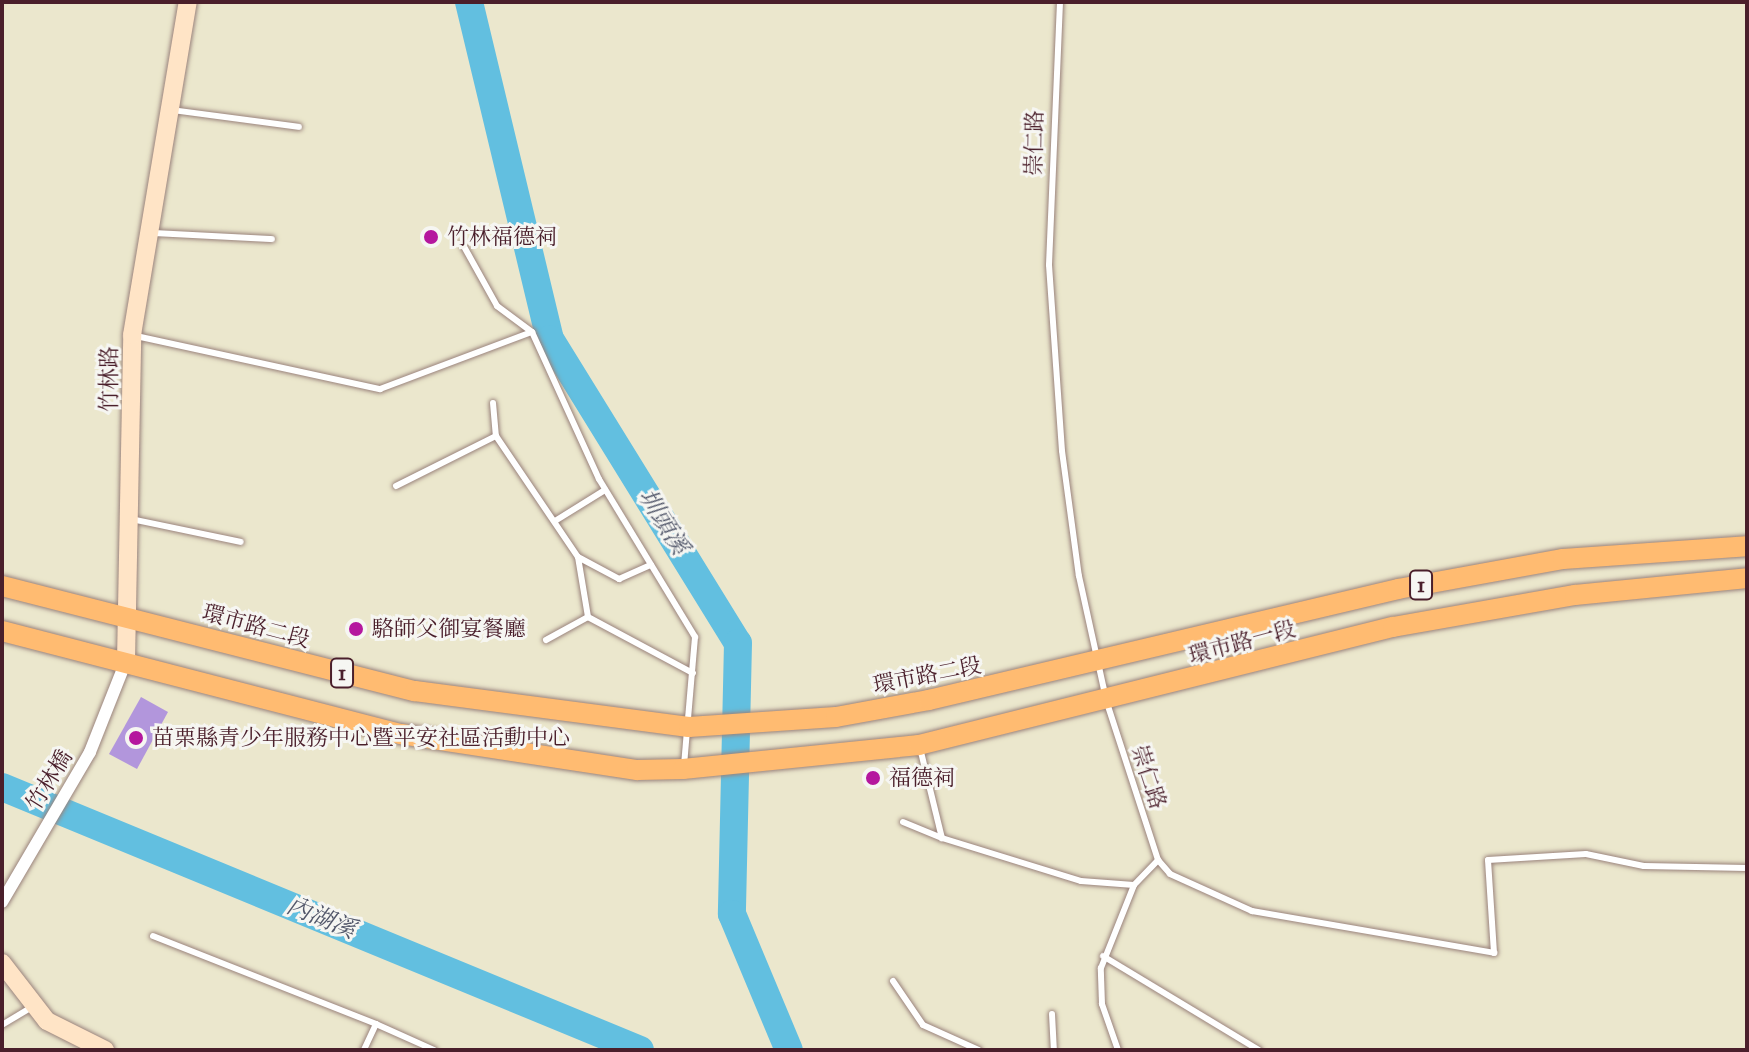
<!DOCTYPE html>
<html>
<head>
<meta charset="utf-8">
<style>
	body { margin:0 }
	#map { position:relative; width:1749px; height:1052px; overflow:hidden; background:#ebe7cd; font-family:"IM FELL Great Primer","Noto Serif TC",serif }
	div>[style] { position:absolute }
	.river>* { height:28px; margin:-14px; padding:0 14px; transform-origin:14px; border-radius:14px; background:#62bfe0 }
	.building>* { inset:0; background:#b296dc }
	.roads { filter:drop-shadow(0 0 2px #9a837c) drop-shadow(0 0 2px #9a837c) }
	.lane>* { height:6px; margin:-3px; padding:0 3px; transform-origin:3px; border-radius:3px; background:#fff }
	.street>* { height:12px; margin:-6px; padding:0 6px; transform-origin:6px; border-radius:6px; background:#fff }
	.secondary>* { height:18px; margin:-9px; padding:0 9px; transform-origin:9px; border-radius:9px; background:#ffe4c6 }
	.primary>* { height:20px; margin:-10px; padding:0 10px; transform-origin:10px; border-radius:10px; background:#ffbb71 }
	.dots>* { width:22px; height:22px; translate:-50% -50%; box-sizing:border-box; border:4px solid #f6f6f2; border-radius:50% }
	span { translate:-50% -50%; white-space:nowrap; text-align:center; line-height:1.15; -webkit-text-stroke:6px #f6f6f2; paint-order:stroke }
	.shield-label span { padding:2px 6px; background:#f6f6f2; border:2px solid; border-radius:6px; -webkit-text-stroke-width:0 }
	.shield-label { font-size:20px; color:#4a1f2b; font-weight:700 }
	.street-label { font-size:22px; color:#4a1f2b }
	.poi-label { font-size:22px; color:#4a1f2b }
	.left { translate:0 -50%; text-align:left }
	.water-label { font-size:24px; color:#52576a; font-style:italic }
	.frame { position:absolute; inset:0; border:4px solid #4a1f2b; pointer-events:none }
</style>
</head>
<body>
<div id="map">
	<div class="river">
		<i style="left:469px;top:2px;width:347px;rotate:76.5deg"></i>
		<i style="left:550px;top:339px;width:357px;rotate:58.3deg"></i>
		<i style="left:738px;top:643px;width:271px;rotate:91.3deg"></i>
		<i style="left:732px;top:914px;width:147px;rotate:67.3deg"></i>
		<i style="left:2px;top:787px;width:690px;rotate:22.4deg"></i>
	</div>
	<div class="building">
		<i style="clip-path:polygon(141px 697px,168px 712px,137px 769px,109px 754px)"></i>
	</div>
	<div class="roads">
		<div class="lane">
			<i style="left:1060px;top:2px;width:263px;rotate:92.4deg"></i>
			<i style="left:1049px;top:265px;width:186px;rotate:86deg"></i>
			<i style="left:1062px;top:451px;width:126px;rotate:82.3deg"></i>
			<i style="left:1079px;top:576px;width:130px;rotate:77.6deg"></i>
			<i style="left:1107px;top:703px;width:165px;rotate:72deg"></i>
			<i style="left:1158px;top:860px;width:18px;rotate:49deg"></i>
			<i style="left:1170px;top:874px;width:90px;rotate:24.3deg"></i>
			<i style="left:1252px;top:911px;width:246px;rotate:9.8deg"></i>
			<i style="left:1494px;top:953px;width:93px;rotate:-93.7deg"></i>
			<i style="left:1488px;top:860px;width:98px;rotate:-3.5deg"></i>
			<i style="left:1586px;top:854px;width:59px;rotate:11.7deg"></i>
			<i style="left:1644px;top:866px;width:103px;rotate:1.1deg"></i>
			<i style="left:172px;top:110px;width:128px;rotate:7.6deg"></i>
			<i style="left:152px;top:233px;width:120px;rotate:2.9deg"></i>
			<i style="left:462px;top:243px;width:72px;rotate:60.9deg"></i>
			<i style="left:497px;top:306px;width:44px;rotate:36.6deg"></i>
			<i style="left:532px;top:332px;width:162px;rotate:65.5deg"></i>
			<i style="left:599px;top:479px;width:185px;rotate:58.7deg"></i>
			<i style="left:695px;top:637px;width:129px;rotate:94.9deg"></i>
			<i style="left:136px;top:336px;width:250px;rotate:12.3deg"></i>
			<i style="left:380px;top:389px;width:162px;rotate:-20.6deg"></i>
			<i style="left:493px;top:403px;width:33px;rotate:85deg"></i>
			<i style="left:396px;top:486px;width:112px;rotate:-26.6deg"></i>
			<i style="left:496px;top:436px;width:146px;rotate:55.9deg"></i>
			<i style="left:578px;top:557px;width:61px;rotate:80.5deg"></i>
			<i style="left:588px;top:617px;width:119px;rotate:28.1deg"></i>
			<i style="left:131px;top:519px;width:112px;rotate:11.8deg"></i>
			<i style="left:555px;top:521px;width:59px;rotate:-31.8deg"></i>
			<i style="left:578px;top:557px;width:47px;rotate:28.2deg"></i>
			<i style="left:619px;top:579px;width:35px;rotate:-24deg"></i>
			<i style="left:546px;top:640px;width:48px;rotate:-28.7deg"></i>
			<i style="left:920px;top:748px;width:93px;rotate:76.3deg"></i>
			<i style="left:942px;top:838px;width:145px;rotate:17.2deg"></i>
			<i style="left:1081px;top:881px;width:53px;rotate:4.3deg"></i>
			<i style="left:903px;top:822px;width:42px;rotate:22.3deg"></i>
			<i style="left:153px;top:936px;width:240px;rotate:21.5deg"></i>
			<i style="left:376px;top:1024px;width:29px;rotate:115deg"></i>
			<i style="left:1103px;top:956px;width:182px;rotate:31.1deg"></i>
			<i style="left:893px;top:981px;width:53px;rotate:55.7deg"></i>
			<i style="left:923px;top:1025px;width:61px;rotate:24.1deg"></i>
			<i style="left:1052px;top:1014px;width:36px;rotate:87deg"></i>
			<i style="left:376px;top:1024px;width:64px;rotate:24.1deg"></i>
			<i style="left:2px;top:1025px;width:37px;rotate:-31deg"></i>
			<i style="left:1118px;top:1050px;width:49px;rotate:-109.2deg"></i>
			<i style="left:1102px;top:1004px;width:36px;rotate:-92deg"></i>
			<i style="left:1101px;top:968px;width:89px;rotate:-68.3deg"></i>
			<i style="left:1134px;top:885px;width:35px;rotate:-46deg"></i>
		</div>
		<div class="street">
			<i style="left:2px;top:902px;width:174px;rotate:-59.6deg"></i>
			<i style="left:90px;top:752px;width:98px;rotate:-68.4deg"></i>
		</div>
		<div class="secondary">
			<i style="left:126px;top:661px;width:326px;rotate:-88.9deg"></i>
			<i style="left:132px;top:335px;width:338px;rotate:-80.5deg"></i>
			<i style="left:2px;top:963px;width:73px;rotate:52.2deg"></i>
			<i style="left:47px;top:1021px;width:65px;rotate:26.6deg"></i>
		</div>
		<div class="primary">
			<i style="left:2px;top:586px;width:426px;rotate:14.3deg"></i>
			<i style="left:415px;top:691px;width:276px;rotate:7.5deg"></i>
			<i style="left:689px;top:727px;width:147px;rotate:-3.9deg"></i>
			<i style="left:836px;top:717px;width:95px;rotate:-10.4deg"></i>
			<i style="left:929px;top:700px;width:482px;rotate:-13.3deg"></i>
			<i style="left:1398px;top:589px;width:168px;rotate:-10.3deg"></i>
			<i style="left:1563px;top:559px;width:184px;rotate:-4deg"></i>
			<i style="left:2px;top:631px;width:412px;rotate:14.5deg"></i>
			<i style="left:401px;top:734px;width:239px;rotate:8.7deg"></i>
			<i style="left:637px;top:770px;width:46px;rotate:-1.2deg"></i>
			<i style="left:683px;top:769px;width:237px;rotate:-5.8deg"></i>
			<i style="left:919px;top:745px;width:488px;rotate:-14deg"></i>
			<i style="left:1393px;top:627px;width:185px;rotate:-10deg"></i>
			<i style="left:1575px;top:595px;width:173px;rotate:-5.6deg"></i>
		</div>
	</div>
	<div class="dots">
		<i style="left:431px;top:237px;background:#b5179e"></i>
		<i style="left:356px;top:629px;background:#b5179e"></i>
		<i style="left:136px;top:738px;background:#b5179e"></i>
		<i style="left:873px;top:778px;background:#b5179e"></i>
	</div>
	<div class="shield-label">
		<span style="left:1421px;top:585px">1</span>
		<span style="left:342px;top:673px">1</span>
	</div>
	<div class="street-label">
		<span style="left:1034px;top:143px;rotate:-89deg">崇仁路</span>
		<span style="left:109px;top:379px;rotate:-90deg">竹林路</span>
		<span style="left:256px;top:626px;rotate:15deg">環市路二段</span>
		<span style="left:1242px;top:642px;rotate:-15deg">環市路一段</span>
		<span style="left:927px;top:675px;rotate:-11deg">環市路二段</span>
		<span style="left:1149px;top:777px;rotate:72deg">崇仁路</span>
		<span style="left:49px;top:780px;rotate:-58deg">竹林橋</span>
	</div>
	<div class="poi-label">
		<span class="left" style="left:447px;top:237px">竹林福德祠</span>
		<span class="left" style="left:372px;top:629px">駱師父御宴餐廳</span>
		<span class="left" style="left:152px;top:738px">苗栗縣青少年服務中心暨平安社區活動中心</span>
		<span class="left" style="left:889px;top:778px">福德祠</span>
	</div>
	<div class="water-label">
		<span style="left:663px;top:522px;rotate:58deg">圳頭溪</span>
		<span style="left:321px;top:918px;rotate:22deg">內湖溪</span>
	</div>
	<div class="frame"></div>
</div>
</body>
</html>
